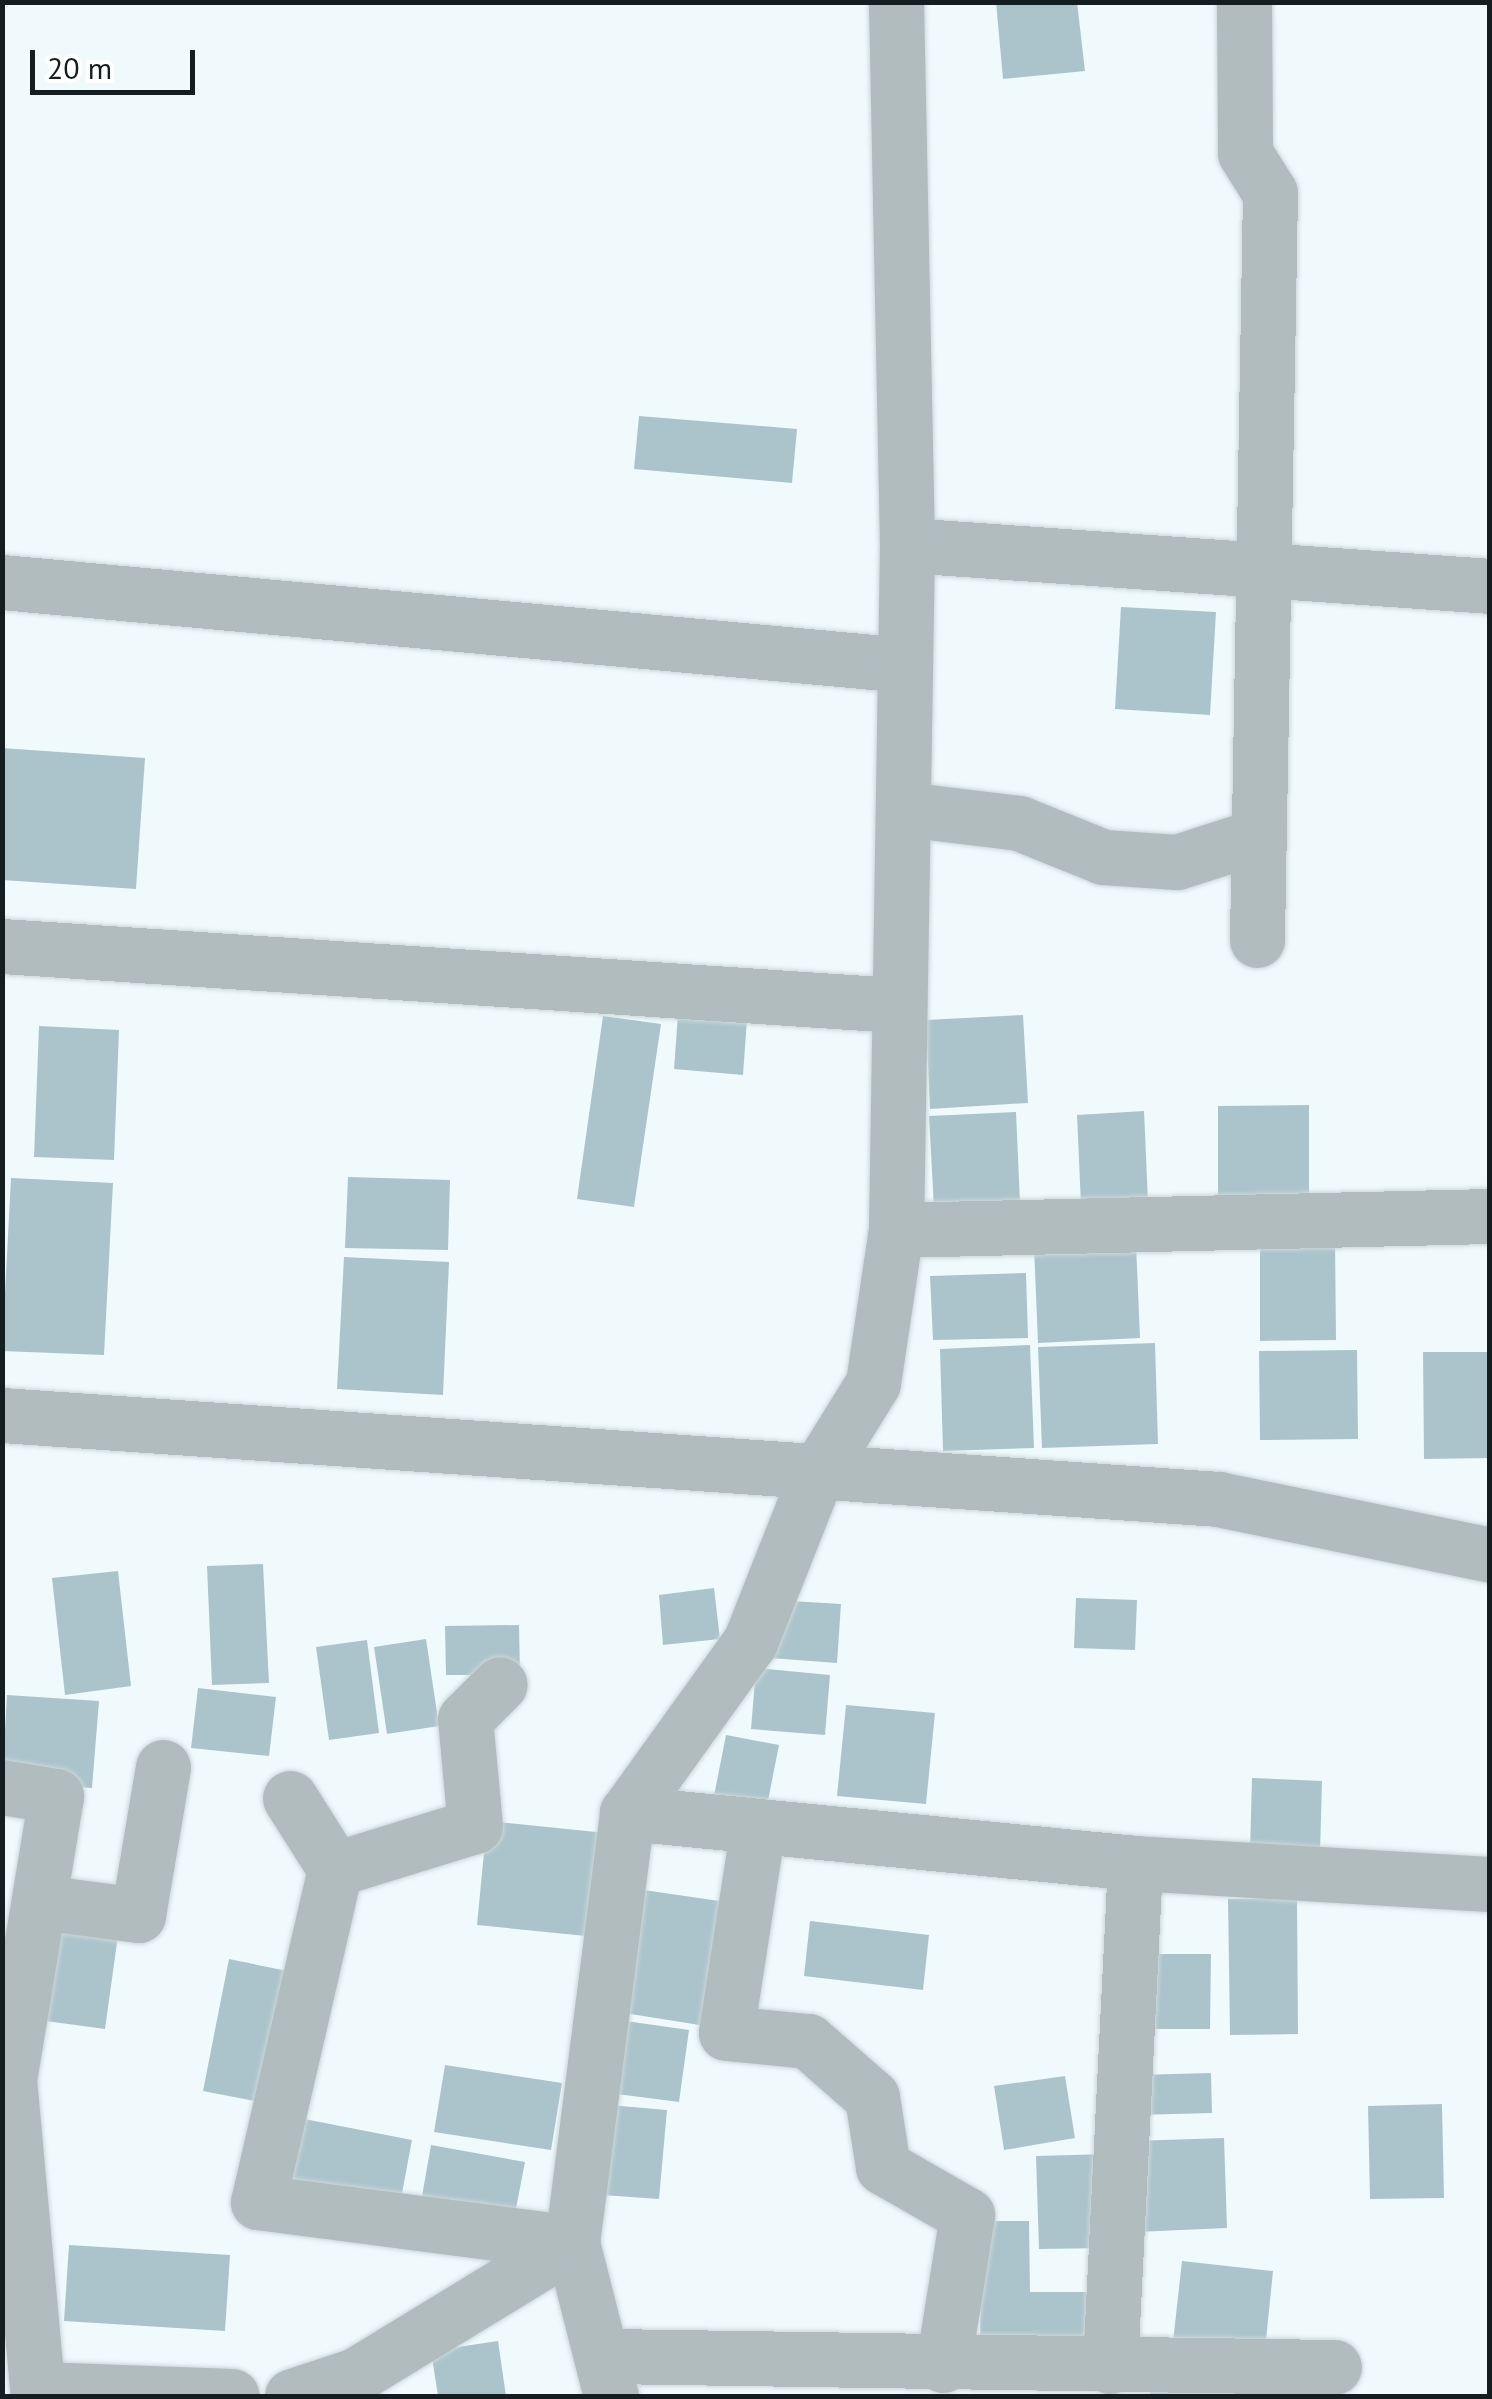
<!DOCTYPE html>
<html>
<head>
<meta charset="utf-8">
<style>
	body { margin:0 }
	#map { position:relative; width:1492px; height:2399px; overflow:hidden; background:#f0fafd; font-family:"PT Sans",sans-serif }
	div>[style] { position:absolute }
	.building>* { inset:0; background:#abc4cb }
	.roads { filter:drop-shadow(0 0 2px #cdd7da) drop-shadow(0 0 2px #cdd7da) }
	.minor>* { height:55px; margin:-27.5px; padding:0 27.5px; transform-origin:27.5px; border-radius:27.5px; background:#b1bcbf }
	span { translate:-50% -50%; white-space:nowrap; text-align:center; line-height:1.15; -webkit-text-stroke:8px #fff; paint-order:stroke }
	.frame { position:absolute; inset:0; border:5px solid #141e20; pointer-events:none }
	.scale { position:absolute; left:30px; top:50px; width:165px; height:45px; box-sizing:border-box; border:5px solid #141e20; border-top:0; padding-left:12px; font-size:30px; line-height:35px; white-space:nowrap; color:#141e20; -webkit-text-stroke:8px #fff; paint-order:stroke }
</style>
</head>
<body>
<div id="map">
	<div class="building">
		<i style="clip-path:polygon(996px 2px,1077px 2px,1085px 71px,1003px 79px)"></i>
		<i style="clip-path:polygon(639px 416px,797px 429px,792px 483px,634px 469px)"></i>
		<i style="clip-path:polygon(1121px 607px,1216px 612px,1210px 715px,1115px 709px)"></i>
		<i style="clip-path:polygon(2px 748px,145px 758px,136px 889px,2px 880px)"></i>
		<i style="clip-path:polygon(678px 1014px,747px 1019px,743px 1075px,674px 1069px)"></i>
		<i style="clip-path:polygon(1023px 1015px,1028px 1103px,930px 1109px,926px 1020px)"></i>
		<i style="clip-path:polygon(603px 1016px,661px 1024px,634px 1207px,577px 1199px)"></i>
		<i style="clip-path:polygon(39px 1026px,119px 1030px,114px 1160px,34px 1157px)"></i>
		<i style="clip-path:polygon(1309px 1105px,1309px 1199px,1218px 1198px,1218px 1106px)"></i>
		<i style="clip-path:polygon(1144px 1111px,1148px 1202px,1081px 1205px,1077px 1115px)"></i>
		<i style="clip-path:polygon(1016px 1112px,1020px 1203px,934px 1208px,929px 1116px)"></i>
		<i style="clip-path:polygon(348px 1177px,450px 1180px,448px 1250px,345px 1248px)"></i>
		<i style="clip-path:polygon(11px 1178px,113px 1183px,104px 1355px,2px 1351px)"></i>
		<i style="clip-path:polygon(1335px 1240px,1336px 1340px,1260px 1341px,1260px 1241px)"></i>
		<i style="clip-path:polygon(1136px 1243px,1140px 1338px,1038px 1343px,1034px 1247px)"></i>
		<i style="clip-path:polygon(344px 1257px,449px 1262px,443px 1395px,337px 1389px)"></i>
		<i style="clip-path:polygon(1026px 1273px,1028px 1338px,933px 1340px,930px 1276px)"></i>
		<i style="clip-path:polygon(1155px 1343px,1158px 1444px,1042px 1448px,1038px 1347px)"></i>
		<i style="clip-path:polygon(1030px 1345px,1034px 1448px,943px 1451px,940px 1349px)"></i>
		<i style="clip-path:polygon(1357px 1350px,1358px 1439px,1260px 1440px,1259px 1351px)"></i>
		<i style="clip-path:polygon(1423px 1352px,1490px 1352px,1490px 1458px,1424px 1459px)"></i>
		<i style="clip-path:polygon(263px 1564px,269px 1683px,212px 1685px,207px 1566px)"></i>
		<i style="clip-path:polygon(118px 1571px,131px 1686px,65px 1695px,52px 1578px)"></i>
		<i style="clip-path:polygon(714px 1588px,720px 1639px,663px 1645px,659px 1595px)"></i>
		<i style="clip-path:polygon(1076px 1598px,1137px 1600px,1135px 1650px,1074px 1648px)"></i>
		<i style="clip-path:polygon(774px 1600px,841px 1604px,837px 1663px,770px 1658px)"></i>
		<i style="clip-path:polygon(519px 1625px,520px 1675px,446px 1675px,445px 1626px)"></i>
		<i style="clip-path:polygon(426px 1639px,439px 1726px,387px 1734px,374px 1647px)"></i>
		<i style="clip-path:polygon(367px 1640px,379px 1733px,329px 1740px,316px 1647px)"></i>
		<i style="clip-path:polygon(756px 1668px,830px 1675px,825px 1735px,751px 1729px)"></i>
		<i style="clip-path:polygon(198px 1688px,276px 1697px,269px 1756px,191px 1748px)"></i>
		<i style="clip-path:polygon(7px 1695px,99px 1701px,92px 1788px,2px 1782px)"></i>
		<i style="clip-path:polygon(846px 1705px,935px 1713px,926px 1804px,837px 1796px)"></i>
		<i style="clip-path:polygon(726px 1735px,779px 1745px,766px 1811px,713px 1801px)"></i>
		<i style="clip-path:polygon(1252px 1778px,1322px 1781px,1320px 1853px,1250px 1851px)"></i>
		<i style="clip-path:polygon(487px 1821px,606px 1833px,596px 1937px,477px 1925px)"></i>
		<i style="clip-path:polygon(637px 1889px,726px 1902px,706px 2026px,618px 2012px)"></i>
		<i style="clip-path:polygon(1297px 1898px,1298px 2034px,1230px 2035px,1228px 1899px)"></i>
		<i style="clip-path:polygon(44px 1918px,119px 1928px,105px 2029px,31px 2019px)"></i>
		<i style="clip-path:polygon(810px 1921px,929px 1935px,923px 1990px,804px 1976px)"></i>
		<i style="clip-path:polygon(1146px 1954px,1211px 1954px,1210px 2029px,1145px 2029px)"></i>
		<i style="clip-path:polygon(229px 1959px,302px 1974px,276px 2105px,203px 2091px)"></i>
		<i style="clip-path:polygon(619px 2020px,689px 2030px,679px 2102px,609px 2093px)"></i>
		<i style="clip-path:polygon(445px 2065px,562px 2083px,551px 2150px,434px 2132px)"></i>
		<i style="clip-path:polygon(1211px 2073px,1212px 2113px,1137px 2115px,1136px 2075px)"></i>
		<i style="clip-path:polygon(1065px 2076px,1075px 2138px,1004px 2150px,994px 2086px)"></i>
		<i style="clip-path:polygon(1442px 2104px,1444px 2198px,1370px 2199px,1368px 2106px)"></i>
		<i style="clip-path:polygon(609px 2105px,667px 2110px,659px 2199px,602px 2195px)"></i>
		<i style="clip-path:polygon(289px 2116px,412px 2140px,400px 2204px,277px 2180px)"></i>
		<i style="clip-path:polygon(1224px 2138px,1227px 2228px,1136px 2232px,1132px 2141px)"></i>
		<i style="clip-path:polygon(431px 2145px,525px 2162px,514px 2219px,421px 2202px)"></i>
		<i style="clip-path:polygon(1109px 2154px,1111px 2248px,1039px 2249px,1036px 2156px)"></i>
		<i style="clip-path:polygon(981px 2221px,1029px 2221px,1030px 2292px,1106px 2292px,1105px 2357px,980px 2356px)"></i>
		<i style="clip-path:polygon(69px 2245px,230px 2255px,225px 2331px,64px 2321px)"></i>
		<i style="clip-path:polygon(1182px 2261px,1273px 2271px,1264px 2360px,1172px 2351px)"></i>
		<i style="clip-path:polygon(498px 2341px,506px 2396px,438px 2396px,431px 2351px)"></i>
		<i style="clip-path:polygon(1153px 2371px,1244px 2378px,1242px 2396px,1150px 2396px)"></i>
	</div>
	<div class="roads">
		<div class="minor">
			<i style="left:1244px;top:2px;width:151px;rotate:89.6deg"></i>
			<i style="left:1245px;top:153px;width:47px;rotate:58deg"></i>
			<i style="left:1270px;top:193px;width:747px;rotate:91deg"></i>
			<i style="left:907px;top:545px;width:584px;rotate:4.02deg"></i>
			<i style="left:2px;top:582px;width:907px;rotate:5.25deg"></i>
			<i style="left:904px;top:809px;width:116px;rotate:6.9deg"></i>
			<i style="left:1019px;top:823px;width:91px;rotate:22deg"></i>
			<i style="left:1103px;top:857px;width:74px;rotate:3.9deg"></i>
			<i style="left:1177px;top:862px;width:85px;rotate:-17.8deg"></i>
			<i style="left:2px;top:946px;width:894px;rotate:3.78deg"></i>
			<i style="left:896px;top:1230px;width:594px;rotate:-1.35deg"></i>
			<i style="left:2px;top:1415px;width:1219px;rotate:3.95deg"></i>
			<i style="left:1218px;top:1499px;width:278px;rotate:11.6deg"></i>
			<i style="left:2px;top:1787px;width:55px;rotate:9.5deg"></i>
			<i style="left:56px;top:1796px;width:287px;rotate:99.4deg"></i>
			<i style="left:9px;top:2079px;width:318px;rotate:84.8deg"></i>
			<i style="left:290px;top:1798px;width:84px;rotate:57.6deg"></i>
			<i style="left:335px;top:1869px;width:342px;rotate:103deg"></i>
			<i style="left:258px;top:2202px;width:317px;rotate:7.4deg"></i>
			<i style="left:627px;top:1813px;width:510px;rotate:5.62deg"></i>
			<i style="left:1135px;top:1863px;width:356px;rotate:3.4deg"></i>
			<i style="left:758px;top:1826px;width:209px;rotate:98.8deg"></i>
			<i style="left:726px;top:2033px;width:82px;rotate:5.6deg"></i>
			<i style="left:808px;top:2041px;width:85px;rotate:41.2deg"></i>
			<i style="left:872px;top:2097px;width:71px;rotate:81.1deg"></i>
			<i style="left:883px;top:2167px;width:97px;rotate:29.7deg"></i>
			<i style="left:967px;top:2215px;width:152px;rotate:99.1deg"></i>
			<i style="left:335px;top:1869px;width:146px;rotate:-17.1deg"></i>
			<i style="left:475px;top:1826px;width:107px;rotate:-95.3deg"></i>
			<i style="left:465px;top:1719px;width:49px;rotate:-45deg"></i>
			<i style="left:40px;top:1902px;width:99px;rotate:7.6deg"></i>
			<i style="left:138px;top:1915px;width:150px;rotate:-80.4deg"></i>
			<i style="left:608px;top:2356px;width:726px;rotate:0.87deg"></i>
			<i style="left:1110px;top:2366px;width:504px;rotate:-87.15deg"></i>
			<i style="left:39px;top:2389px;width:193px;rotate:2.1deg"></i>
			<i style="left:292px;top:2396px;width:67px;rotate:-18.2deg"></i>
			<i style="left:356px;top:2375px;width:253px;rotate:-31.4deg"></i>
			<i style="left:611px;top:2396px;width:158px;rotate:-104.3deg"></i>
			<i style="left:572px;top:2243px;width:434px;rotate:-82.7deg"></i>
			<i style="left:627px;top:1813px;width:211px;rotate:-54.3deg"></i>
			<i style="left:750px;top:1642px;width:180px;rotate:-68.4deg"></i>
			<i style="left:816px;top:1475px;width:108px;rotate:-58.2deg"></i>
			<i style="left:873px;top:1383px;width:155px;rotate:-81.5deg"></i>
			<i style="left:896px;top:1230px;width:685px;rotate:-89.08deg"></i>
			<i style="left:907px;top:545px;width:543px;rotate:-91.16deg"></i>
		</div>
	</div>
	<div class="frame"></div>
	<div class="scale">20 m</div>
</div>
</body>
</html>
